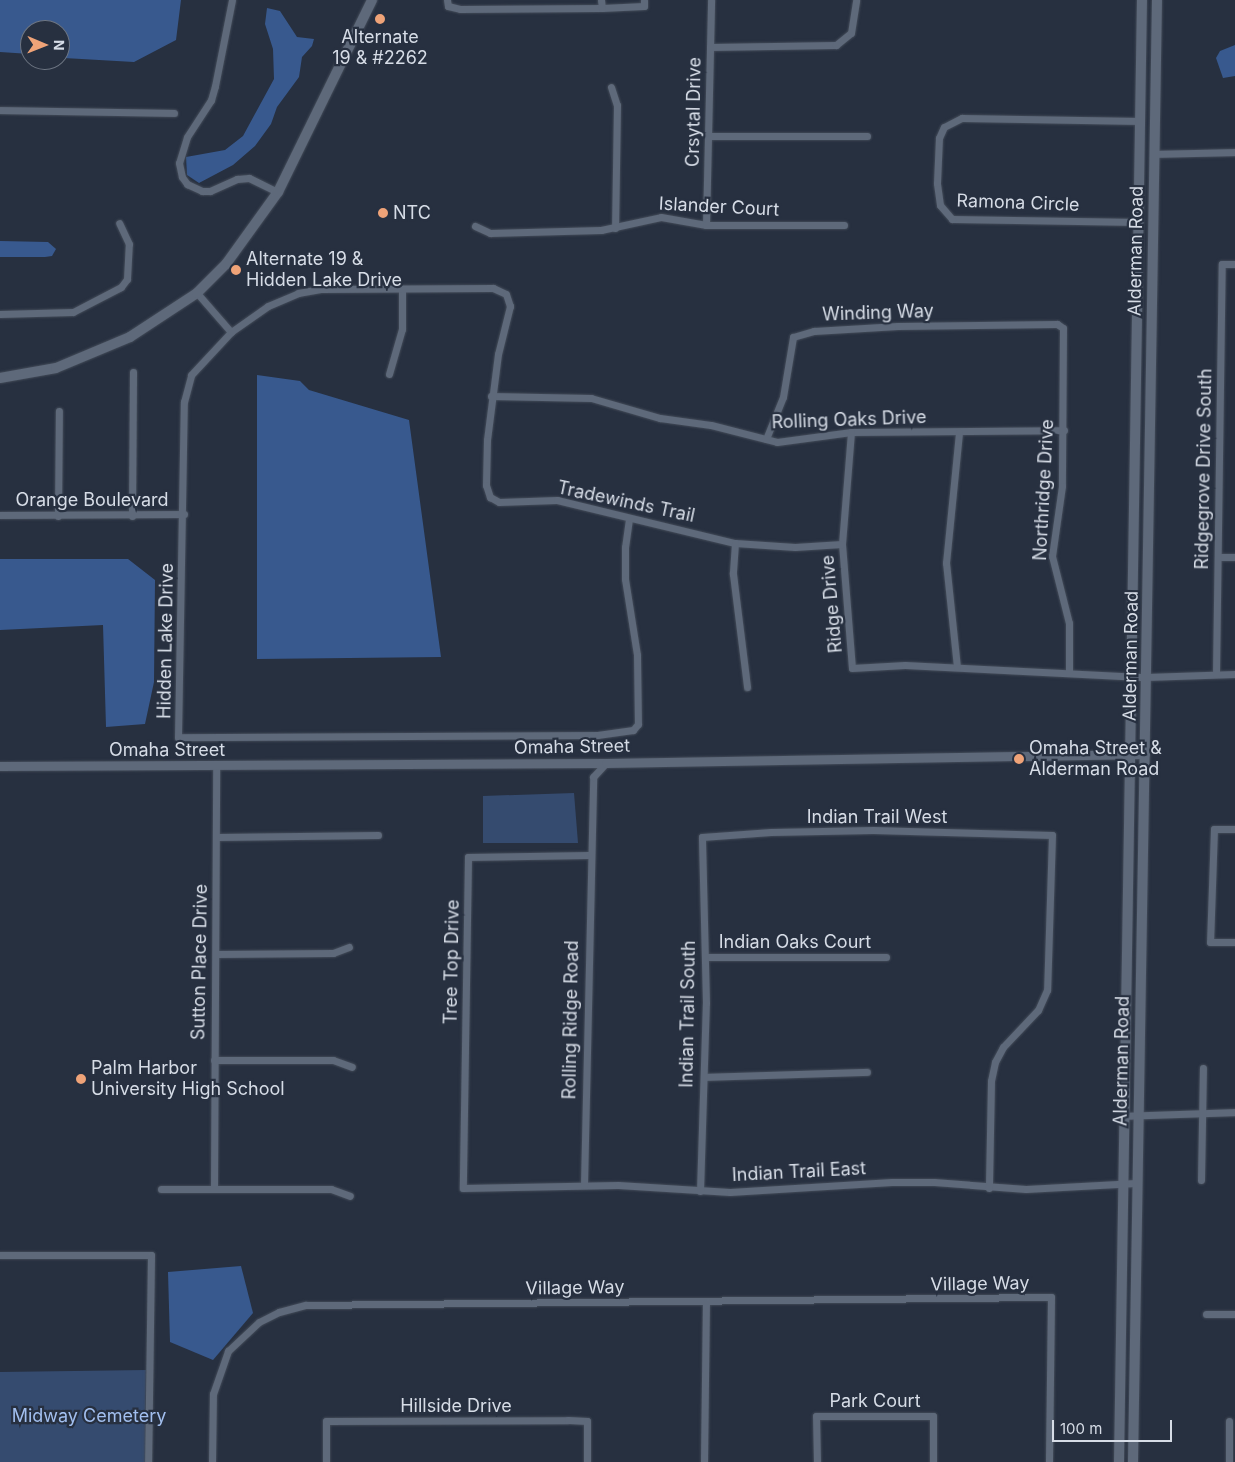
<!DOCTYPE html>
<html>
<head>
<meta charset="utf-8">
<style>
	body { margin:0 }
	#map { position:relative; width:1235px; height:1462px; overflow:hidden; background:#273040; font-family:Inter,sans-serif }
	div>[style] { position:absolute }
	.green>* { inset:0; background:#354b6f }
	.water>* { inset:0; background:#38598e }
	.roads { filter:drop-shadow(0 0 1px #434b58) drop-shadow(0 0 1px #434b58) }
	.minor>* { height:7px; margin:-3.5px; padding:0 3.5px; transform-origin:3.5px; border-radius:3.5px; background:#5e697a }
	.tertiary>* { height:9px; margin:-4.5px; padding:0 4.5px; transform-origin:4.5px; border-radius:4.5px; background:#5e697a }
	.secondary>* { height:10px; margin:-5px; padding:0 5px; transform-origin:5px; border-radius:5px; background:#5e697a }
	.dots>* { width:14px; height:14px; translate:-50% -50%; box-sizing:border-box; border:2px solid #273040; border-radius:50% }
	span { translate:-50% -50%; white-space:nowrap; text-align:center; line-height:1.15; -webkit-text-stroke:4.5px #273040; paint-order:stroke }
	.poi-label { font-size:18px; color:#d6dce6 }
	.left { translate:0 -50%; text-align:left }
	.street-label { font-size:18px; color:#d6dce6 }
	.park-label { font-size:18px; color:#a2bfef }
	.north { position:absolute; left:20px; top:20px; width:50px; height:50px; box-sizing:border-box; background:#273040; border:1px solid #6d7582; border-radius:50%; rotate:91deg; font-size:14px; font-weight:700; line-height:20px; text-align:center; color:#d6dce6 }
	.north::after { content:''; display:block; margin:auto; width:18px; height:22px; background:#efa378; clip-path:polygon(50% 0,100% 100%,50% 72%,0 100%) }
	.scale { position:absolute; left:1052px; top:1420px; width:120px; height:22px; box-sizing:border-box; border:2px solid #d6dce6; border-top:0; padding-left:6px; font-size:15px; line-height:18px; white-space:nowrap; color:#d6dce6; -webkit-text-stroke:4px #273040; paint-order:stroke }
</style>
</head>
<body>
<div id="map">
	<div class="green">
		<i style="clip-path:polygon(574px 793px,578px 843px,483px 843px,483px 796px)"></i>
		<i style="clip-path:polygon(146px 1370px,145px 1462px,0 1462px,0 1372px)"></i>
	</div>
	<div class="water">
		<i style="clip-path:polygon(0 0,181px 0,176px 40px,134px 62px,64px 58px,60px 57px,60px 30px,30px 30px,30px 54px,0 52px)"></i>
		<i style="clip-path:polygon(267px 8px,280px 11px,297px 37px,314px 39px,312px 46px,302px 57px,299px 77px,277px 107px,271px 124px,255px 146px,233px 165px,199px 183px,187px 175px,186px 157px,225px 150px,243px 136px,274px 79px,273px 49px,265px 24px)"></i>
		<i style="clip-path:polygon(1235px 45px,1235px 76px,1223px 78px,1216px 58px,1220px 51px)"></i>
		<i style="clip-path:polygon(0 241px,48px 242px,56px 249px,52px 256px,45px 257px,0 257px)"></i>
		<i style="clip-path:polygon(257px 375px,300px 381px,309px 390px,409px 420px,441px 657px,257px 659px)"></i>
		<i style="clip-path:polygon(0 559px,128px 559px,155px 580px,154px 682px,145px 724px,106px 727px,103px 625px,0 630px)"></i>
		<i style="clip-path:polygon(241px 1266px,253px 1313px,213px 1360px,170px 1342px,168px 1272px)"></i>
	</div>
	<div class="roads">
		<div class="minor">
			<i style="left:232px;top:0;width:88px;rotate:101.2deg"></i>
			<i style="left:215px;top:86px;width:15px;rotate:106deg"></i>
			<i style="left:211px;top:100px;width:44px;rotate:123deg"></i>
			<i style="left:187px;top:137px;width:27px;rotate:107deg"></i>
			<i style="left:179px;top:163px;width:14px;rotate:78deg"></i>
			<i style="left:182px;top:177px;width:9px;rotate:54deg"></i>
			<i style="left:187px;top:184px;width:17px;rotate:25deg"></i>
			<i style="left:202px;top:191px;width:8px"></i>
			<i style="left:210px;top:191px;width:30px;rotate:-24deg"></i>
			<i style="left:237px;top:179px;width:12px;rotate:-5deg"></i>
			<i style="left:249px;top:178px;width:32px;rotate:26deg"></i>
			<i style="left:447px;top:0;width:6px;rotate:81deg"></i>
			<i style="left:448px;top:6px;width:12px;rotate:14deg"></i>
			<i style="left:460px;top:9px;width:142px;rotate:-0.4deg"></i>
			<i style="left:602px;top:8px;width:42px;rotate:-2.7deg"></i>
			<i style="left:644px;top:6px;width:6px;rotate:-90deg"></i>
			<i style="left:601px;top:0;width:8px;rotate:83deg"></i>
			<i style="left:710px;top:47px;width:126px;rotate:-0.9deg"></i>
			<i style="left:836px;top:45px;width:19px;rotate:-39deg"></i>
			<i style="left:851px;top:33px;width:33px;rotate:-81deg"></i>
			<i style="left:611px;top:87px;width:19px;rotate:72deg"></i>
			<i style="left:617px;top:105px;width:123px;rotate:90.9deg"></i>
			<i style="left:0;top:110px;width:174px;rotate:1deg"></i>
			<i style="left:709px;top:136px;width:158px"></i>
			<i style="left:1154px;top:154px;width:81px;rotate:-1.4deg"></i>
			<i style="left:1139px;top:222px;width:187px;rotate:-179.1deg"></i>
			<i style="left:952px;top:219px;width:18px;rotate:-131deg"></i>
			<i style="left:940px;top:205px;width:22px;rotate:-98deg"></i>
			<i style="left:937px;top:183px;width:45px;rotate:-87.5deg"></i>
			<i style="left:939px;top:138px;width:12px;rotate:-66deg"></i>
			<i style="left:944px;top:127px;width:20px;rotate:-27deg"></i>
			<i style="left:962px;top:118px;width:179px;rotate:1deg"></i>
			<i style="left:706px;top:225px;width:225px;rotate:-88.7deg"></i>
			<i style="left:475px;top:226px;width:17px;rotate:25deg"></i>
			<i style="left:490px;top:233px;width:111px;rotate:-1.5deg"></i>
			<i style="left:601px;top:230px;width:61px;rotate:-12.2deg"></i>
			<i style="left:661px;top:217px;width:46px;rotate:10.1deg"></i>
			<i style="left:706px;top:225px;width:138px"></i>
			<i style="left:197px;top:293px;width:52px;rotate:48.9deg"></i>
			<i style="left:0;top:314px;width:73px;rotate:-1.6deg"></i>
			<i style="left:73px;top:312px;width:54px;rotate:-27.5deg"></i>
			<i style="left:121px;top:287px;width:10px;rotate:-53deg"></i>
			<i style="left:127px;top:279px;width:35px;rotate:-87deg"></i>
			<i style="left:129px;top:244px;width:23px;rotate:-115deg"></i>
			<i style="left:389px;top:374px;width:47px;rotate:-73.9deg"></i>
			<i style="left:402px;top:329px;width:40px;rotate:-90deg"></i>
			<i style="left:491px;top:396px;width:100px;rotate:1.1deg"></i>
			<i style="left:591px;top:398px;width:72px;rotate:16.2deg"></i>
			<i style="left:660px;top:418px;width:51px;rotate:7.8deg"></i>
			<i style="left:711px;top:425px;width:68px;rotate:14.4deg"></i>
			<i style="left:777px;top:442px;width:75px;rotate:-7.7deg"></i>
			<i style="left:851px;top:432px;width:213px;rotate:-0.5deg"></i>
			<i style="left:851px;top:432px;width:112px;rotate:94.6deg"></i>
			<i style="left:842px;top:544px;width:124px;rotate:85.4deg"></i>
			<i style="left:852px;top:668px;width:53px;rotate:-3.2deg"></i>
			<i style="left:905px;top:665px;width:241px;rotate:2.9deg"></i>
			<i style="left:1146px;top:677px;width:89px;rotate:-1.9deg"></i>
			<i style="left:766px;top:439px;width:45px;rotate:-68deg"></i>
			<i style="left:783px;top:397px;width:61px;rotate:-80.5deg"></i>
			<i style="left:793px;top:337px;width:22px;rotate:-16deg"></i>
			<i style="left:814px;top:331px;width:84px;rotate:-3.4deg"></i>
			<i style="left:898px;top:326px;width:159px;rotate:-0.7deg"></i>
			<i style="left:1057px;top:324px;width:7px;rotate:34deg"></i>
			<i style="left:1063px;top:328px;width:158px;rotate:90.4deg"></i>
			<i style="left:1062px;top:486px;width:71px;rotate:98.1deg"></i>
			<i style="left:1052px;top:556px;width:69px;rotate:75.8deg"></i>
			<i style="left:1069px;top:623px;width:50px;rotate:90deg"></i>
			<i style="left:0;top:515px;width:184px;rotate:-0.3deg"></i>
			<i style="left:58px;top:516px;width:105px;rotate:-89.5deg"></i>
			<i style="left:132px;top:516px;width:144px;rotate:-89.6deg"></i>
			<i style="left:629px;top:519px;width:28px;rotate:98deg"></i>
			<i style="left:625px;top:547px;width:32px;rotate:90deg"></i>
			<i style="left:625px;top:579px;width:77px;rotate:81deg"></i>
			<i style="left:637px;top:655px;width:69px;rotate:89.2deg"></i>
			<i style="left:638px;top:724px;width:8px;rotate:130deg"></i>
			<i style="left:633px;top:730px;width:36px;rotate:172deg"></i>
			<i style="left:597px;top:735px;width:419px;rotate:179.7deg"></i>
			<i style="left:178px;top:737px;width:335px;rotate:-89deg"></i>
			<i style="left:184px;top:402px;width:28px;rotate:-75deg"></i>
			<i style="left:191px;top:375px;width:59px;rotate:-47.1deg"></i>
			<i style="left:231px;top:332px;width:45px;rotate:-35.1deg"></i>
			<i style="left:268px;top:306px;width:33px;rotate:-23deg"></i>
			<i style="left:298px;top:293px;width:23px;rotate:-10deg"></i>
			<i style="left:321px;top:289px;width:172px;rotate:-0.3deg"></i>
			<i style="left:493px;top:288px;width:14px;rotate:25deg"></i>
			<i style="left:506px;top:294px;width:13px;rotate:72deg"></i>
			<i style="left:510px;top:306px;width:49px;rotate:104deg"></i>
			<i style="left:498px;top:354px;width:87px;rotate:97.3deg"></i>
			<i style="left:487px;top:440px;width:45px;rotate:91.3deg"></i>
			<i style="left:486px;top:485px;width:13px;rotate:72deg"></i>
			<i style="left:490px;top:497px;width:10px;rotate:29deg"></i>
			<i style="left:499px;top:502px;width:58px;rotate:-2deg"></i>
			<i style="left:557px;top:500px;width:183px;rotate:13.6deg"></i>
			<i style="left:735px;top:543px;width:60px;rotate:3.8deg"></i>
			<i style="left:795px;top:547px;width:47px;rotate:-3.7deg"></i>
			<i style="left:735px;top:543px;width:31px;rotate:94deg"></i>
			<i style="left:733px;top:574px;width:114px;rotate:82.9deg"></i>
			<i style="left:1218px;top:557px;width:17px"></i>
			<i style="left:957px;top:667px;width:105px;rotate:-96deg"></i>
			<i style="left:946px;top:563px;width:131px;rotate:-84.3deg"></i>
			<i style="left:1216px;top:674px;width:410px;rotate:-89.2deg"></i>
			<i style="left:1222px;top:264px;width:13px"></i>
			<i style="left:1235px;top:829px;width:21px;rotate:180deg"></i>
			<i style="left:1214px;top:829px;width:113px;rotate:92deg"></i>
			<i style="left:1210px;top:942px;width:25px"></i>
			<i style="left:218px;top:837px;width:160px;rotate:-0.7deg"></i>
			<i style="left:589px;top:855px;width:121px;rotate:179.1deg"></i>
			<i style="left:468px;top:857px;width:331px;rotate:90.9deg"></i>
			<i style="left:463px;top:1188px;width:155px;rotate:-1.1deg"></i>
			<i style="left:618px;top:1185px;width:112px;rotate:3.6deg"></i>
			<i style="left:730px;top:1192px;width:162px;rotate:-3.5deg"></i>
			<i style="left:892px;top:1182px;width:42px"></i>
			<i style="left:934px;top:1182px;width:92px;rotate:4.4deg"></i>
			<i style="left:1026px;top:1189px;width:110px;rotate:-3.1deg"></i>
			<i style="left:216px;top:954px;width:117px;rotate:-0.5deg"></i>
			<i style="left:333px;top:953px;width:17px;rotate:-21deg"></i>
			<i style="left:705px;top:957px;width:181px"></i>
			<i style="left:214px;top:1060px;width:119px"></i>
			<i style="left:333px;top:1060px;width:20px;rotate:20deg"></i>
			<i style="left:705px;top:1077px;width:162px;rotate:-1.8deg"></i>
			<i style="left:1123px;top:1116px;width:112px;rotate:-2deg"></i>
			<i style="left:1201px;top:1180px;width:112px;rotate:-89deg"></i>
			<i style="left:584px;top:1185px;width:408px;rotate:-88.7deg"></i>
			<i style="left:593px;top:777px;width:19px;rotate:-47deg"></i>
			<i style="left:214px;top:1188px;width:422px;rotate:-89.7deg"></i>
			<i style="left:161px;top:1189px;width:170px"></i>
			<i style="left:331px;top:1189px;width:20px;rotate:20deg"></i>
			<i style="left:700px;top:1191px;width:188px;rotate:-88.2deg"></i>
			<i style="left:706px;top:1003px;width:166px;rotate:-91.4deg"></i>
			<i style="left:702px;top:837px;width:69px;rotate:-4.1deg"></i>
			<i style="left:771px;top:832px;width:102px;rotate:-1.1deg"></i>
			<i style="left:873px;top:830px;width:179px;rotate:1.6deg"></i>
			<i style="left:1052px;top:835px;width:155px;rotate:91.8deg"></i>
			<i style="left:1047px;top:990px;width:22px;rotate:114deg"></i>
			<i style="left:1038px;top:1010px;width:51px;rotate:133.4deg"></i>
			<i style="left:1003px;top:1047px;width:17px;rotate:118deg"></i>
			<i style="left:995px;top:1062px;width:19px;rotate:102deg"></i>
			<i style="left:991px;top:1081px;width:107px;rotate:91.1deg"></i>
			<i style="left:0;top:1255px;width:151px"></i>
			<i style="left:151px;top:1255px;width:207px;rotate:90.8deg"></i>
			<i style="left:1206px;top:1314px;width:29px"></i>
			<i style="left:212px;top:1462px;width:68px;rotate:-89.2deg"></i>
			<i style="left:213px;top:1394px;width:46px;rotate:-70.8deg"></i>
			<i style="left:228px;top:1351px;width:42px;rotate:-43.1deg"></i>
			<i style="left:259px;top:1322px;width:22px;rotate:-27deg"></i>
			<i style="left:279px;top:1312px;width:28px;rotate:-15deg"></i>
			<i style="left:306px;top:1305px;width:745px;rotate:-0.62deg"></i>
			<i style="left:1051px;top:1297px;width:165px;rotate:90.7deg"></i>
			<i style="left:326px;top:1462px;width:41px;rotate:-90deg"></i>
			<i style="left:326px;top:1421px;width:242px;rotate:-0.2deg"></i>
			<i style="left:568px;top:1420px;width:19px;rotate:3deg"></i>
			<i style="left:587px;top:1421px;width:41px;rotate:90deg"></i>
			<i style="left:704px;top:1462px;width:160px;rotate:-89.3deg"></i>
			<i style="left:817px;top:1462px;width:46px;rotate:-91.2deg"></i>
			<i style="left:816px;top:1416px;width:117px"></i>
			<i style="left:933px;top:1416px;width:46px;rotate:90deg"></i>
			<i style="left:1229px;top:1462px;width:41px;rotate:-90deg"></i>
		</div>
		<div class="tertiary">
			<i style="left:0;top:766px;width:606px;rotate:-0.28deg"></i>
			<i style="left:606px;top:763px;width:539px;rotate:-0.96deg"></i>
		</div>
		<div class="secondary">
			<i style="left:0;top:378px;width:57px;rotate:-10.1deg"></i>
			<i style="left:56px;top:368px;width:80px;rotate:-22.7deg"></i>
			<i style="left:130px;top:337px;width:80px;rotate:-33.3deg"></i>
			<i style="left:197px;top:293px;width:41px;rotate:-45deg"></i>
			<i style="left:226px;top:264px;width:89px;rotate:-54.2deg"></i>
			<i style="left:278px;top:192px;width:214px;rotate:-63.9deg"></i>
			<i style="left:1119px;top:1462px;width:1462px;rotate:-89.1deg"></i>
			<i style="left:1133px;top:1462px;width:1462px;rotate:-89.06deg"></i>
		</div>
	</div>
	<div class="dots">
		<i style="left:380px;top:19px;background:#efa378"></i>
		<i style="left:383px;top:213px;background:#efa378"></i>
		<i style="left:236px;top:270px;background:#efa378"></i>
		<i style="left:1019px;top:759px;background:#efa378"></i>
		<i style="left:81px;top:1079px;background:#efa378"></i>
	</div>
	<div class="poi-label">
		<span style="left:380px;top:48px">Alternate<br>19 &amp; #2262</span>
		<span class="left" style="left:393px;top:213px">NTC</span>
		<span class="left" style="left:246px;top:270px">Alternate 19 &amp;<br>Hidden Lake Drive</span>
		<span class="left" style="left:1029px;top:759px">Omaha Street &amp;<br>Alderman Road</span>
		<span class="left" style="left:91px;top:1079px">Palm Harbor<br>University High School</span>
	</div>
	<div class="street-label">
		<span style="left:694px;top:112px;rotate:-89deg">Crsytal Drive</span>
		<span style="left:1018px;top:203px;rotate:2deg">Ramona Circle</span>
		<span style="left:719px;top:207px;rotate:3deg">Islander Court</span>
		<span style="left:1136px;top:251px;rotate:-89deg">Alderman Road</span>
		<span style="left:878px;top:313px;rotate:-2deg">Winding Way</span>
		<span style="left:849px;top:420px;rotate:-2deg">Rolling Oaks Drive</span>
		<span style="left:1204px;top:469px;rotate:-89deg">Ridgegrove Drive South</span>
		<span style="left:1044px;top:490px;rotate:-87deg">Northridge Drive</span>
		<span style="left:92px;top:500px">Orange Boulevard</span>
		<span style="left:626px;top:502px;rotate:12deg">Tradewinds Trail</span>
		<span style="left:832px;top:604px;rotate:-95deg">Ridge Drive</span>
		<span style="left:166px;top:641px;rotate:-89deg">Hidden Lake Drive</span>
		<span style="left:1131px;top:656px;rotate:-89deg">Alderman Road</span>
		<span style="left:572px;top:747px;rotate:-1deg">Omaha Street</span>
		<span style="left:167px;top:750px">Omaha Street</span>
		<span style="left:877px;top:817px">Indian Trail West</span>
		<span style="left:795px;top:942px">Indian Oaks Court</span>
		<span style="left:200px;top:962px;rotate:-89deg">Sutton Place Drive</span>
		<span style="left:452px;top:962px;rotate:-89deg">Tree Top Drive</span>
		<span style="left:688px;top:1014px;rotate:-89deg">Indian Trail South</span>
		<span style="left:571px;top:1020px;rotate:-89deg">Rolling Ridge Road</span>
		<span style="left:1122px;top:1061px;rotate:-89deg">Alderman Road</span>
		<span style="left:799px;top:1172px;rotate:-3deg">Indian Trail East</span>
		<span style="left:980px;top:1284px;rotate:-1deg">Village Way</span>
		<span style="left:575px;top:1288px;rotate:-1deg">Village Way</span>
		<span style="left:875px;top:1401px">Park Court</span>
		<span style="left:456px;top:1406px">Hillside Drive</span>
	</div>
	<div class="park-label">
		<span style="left:89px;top:1416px">Midway Cemetery</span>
	</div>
	<div class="north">N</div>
	<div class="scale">100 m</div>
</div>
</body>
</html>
